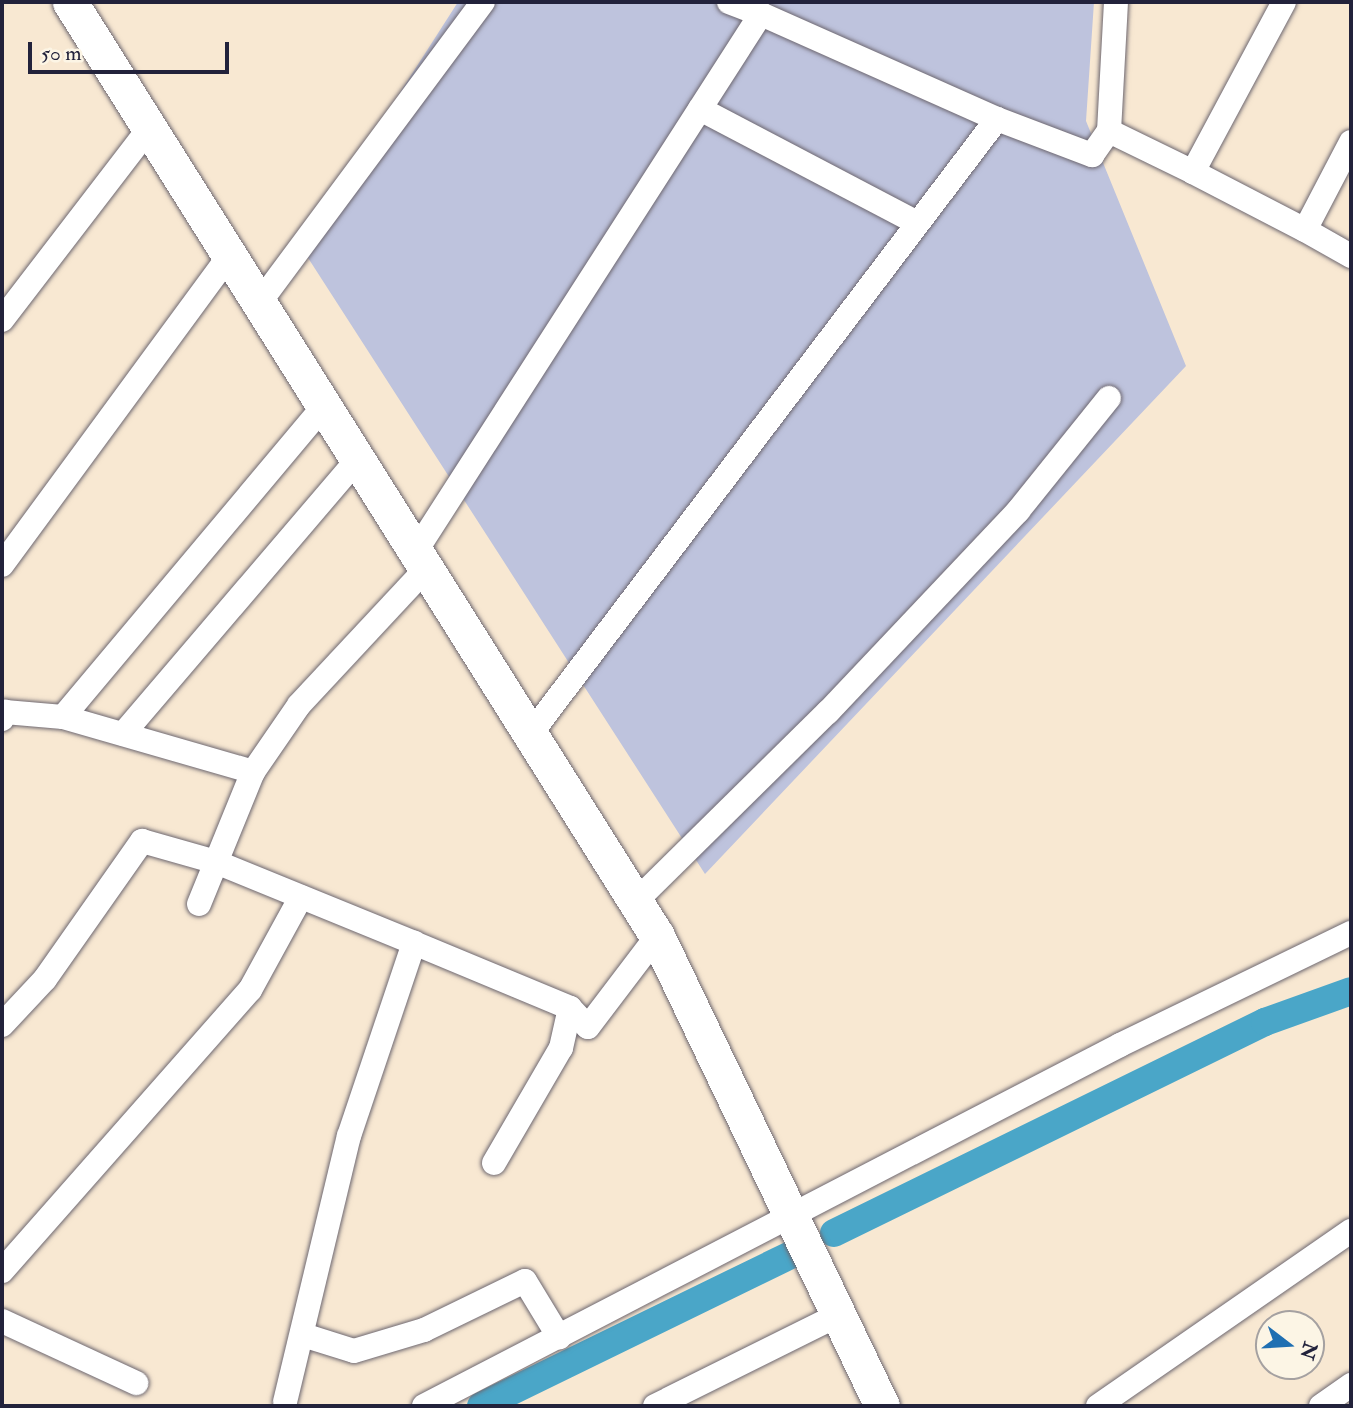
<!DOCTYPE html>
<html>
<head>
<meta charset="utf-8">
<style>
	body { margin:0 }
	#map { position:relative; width:1353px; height:1408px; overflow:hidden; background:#f8e8d2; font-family:"IM FELL Double Pica",serif }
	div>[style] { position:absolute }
	.industrial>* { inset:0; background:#bec3dd }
	.canal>* { height:28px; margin:-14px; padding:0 14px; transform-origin:14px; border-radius:14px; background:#4aa6c8 }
	.roads { filter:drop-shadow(0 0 2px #6d6770) drop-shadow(0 0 2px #6d6770) }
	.street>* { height:24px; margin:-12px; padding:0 12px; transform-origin:12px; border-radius:12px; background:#fff }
	.secondary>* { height:35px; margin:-17.5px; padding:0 17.5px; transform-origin:17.5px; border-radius:17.5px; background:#fff }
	span { translate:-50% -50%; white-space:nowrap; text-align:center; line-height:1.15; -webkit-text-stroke:6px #fcf5e5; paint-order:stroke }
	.frame { position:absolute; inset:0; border:4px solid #22223b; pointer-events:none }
	.north { position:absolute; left:1255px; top:1310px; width:70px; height:70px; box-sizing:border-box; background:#fcf5e5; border:2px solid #a5a1a1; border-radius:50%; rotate:107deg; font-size:19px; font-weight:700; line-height:28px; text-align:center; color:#22223b }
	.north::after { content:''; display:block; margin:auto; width:24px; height:32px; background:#1f6fb2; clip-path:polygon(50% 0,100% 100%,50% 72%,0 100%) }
	.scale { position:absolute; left:28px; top:42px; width:201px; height:32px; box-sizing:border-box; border:4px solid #22223b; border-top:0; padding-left:9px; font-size:21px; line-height:24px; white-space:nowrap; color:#22223b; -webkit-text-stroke:5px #fcf5e5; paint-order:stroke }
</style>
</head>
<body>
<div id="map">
	<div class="industrial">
		<i style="clip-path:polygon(458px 2px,1094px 2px,1086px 121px,1186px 366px,705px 874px,301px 247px)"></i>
	</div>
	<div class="canal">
		<i style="left:834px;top:1233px;width:480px;rotate:-26.1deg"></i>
		<i style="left:1265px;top:1022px;width:91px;rotate:-19.8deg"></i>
		<i style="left:481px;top:1406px;width:345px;rotate:-26deg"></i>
	</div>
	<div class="roads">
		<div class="street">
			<i style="left:729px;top:2px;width:34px;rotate:21deg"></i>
			<i style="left:1116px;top:2px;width:129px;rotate:93.1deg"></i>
			<i style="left:1109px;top:131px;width:93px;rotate:26deg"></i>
			<i style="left:1284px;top:2px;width:193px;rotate:118.2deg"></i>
			<i style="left:1193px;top:172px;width:126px;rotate:27.4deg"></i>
			<i style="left:700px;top:109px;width:245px;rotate:27.7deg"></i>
			<i style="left:997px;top:119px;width:102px;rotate:20.8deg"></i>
			<i style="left:1092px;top:155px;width:29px;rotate:-55deg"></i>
			<i style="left:1351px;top:142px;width:99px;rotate:117.6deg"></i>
			<i style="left:1305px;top:230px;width:53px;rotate:29.5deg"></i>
			<i style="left:257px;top:306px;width:379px;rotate:-53.4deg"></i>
			<i style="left:2px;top:320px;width:238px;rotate:-52.5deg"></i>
			<i style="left:414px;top:554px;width:642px;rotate:-57.28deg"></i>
			<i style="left:761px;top:14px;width:258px;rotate:24deg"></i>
			<i style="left:997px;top:119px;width:774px;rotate:127.18deg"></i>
			<i style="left:2px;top:565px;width:380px;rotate:-53.7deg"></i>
			<i style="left:63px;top:717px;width:403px;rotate:-50deg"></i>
			<i style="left:2px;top:719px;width:8px;rotate:-67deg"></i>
			<i style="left:5px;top:712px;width:58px;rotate:4.9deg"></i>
			<i style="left:63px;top:717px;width:198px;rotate:16.1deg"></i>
			<i style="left:123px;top:734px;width:359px;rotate:-49.5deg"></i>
			<i style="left:635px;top:902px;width:271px;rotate:-44.6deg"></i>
			<i style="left:828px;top:712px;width:277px;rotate:-46.6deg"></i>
			<i style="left:1018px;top:511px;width:145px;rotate:-51.2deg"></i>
			<i style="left:199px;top:904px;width:143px;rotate:-67.8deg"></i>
			<i style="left:253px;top:772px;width:81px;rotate:-55.5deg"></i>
			<i style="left:299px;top:705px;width:185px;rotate:-47deg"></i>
			<i style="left:2px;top:1025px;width:63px;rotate:-46.9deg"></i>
			<i style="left:45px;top:979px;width:169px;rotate:-54.9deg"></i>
			<i style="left:142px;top:841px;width:77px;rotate:15.8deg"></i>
			<i style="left:216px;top:862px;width:214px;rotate:22.2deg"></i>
			<i style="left:414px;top:943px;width:169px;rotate:22.6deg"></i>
			<i style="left:570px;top:1008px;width:26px;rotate:47deg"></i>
			<i style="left:588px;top:1027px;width:114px;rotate:-52.8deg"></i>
			<i style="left:494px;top:1163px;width:133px;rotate:-59.8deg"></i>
			<i style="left:561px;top:1048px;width:41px;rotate:-77.3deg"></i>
			<i style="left:2px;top:1271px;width:375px;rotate:-48.6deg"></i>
			<i style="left:250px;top:990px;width:106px;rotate:-61.3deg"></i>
			<i style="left:2px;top:1321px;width:148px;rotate:24.8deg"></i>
			<i style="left:303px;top:1335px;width:53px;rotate:17.4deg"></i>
			<i style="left:354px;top:1351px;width:73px;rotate:-16.7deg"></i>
			<i style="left:424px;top:1330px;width:112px;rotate:-25.9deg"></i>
			<i style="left:525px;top:1281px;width:66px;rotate:58.7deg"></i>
			<i style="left:285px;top:1402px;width:274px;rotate:-76.5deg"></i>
			<i style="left:349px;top:1136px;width:204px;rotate:-71.4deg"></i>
			<i style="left:424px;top:1406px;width:784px;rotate:-27.41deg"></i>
			<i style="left:1120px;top:1045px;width:257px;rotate:-25.9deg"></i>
			<i style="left:655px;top:1406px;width:209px;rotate:-26.4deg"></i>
			<i style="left:1098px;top:1406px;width:308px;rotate:-34.7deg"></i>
			<i style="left:1321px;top:1406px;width:37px;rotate:-35deg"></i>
		</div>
		<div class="secondary">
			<i style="left:70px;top:2px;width:1103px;rotate:57.85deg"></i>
			<i style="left:657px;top:936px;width:521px;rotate:64.42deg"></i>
		</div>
	</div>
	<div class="frame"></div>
	<div class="north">N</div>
	<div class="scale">50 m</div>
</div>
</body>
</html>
